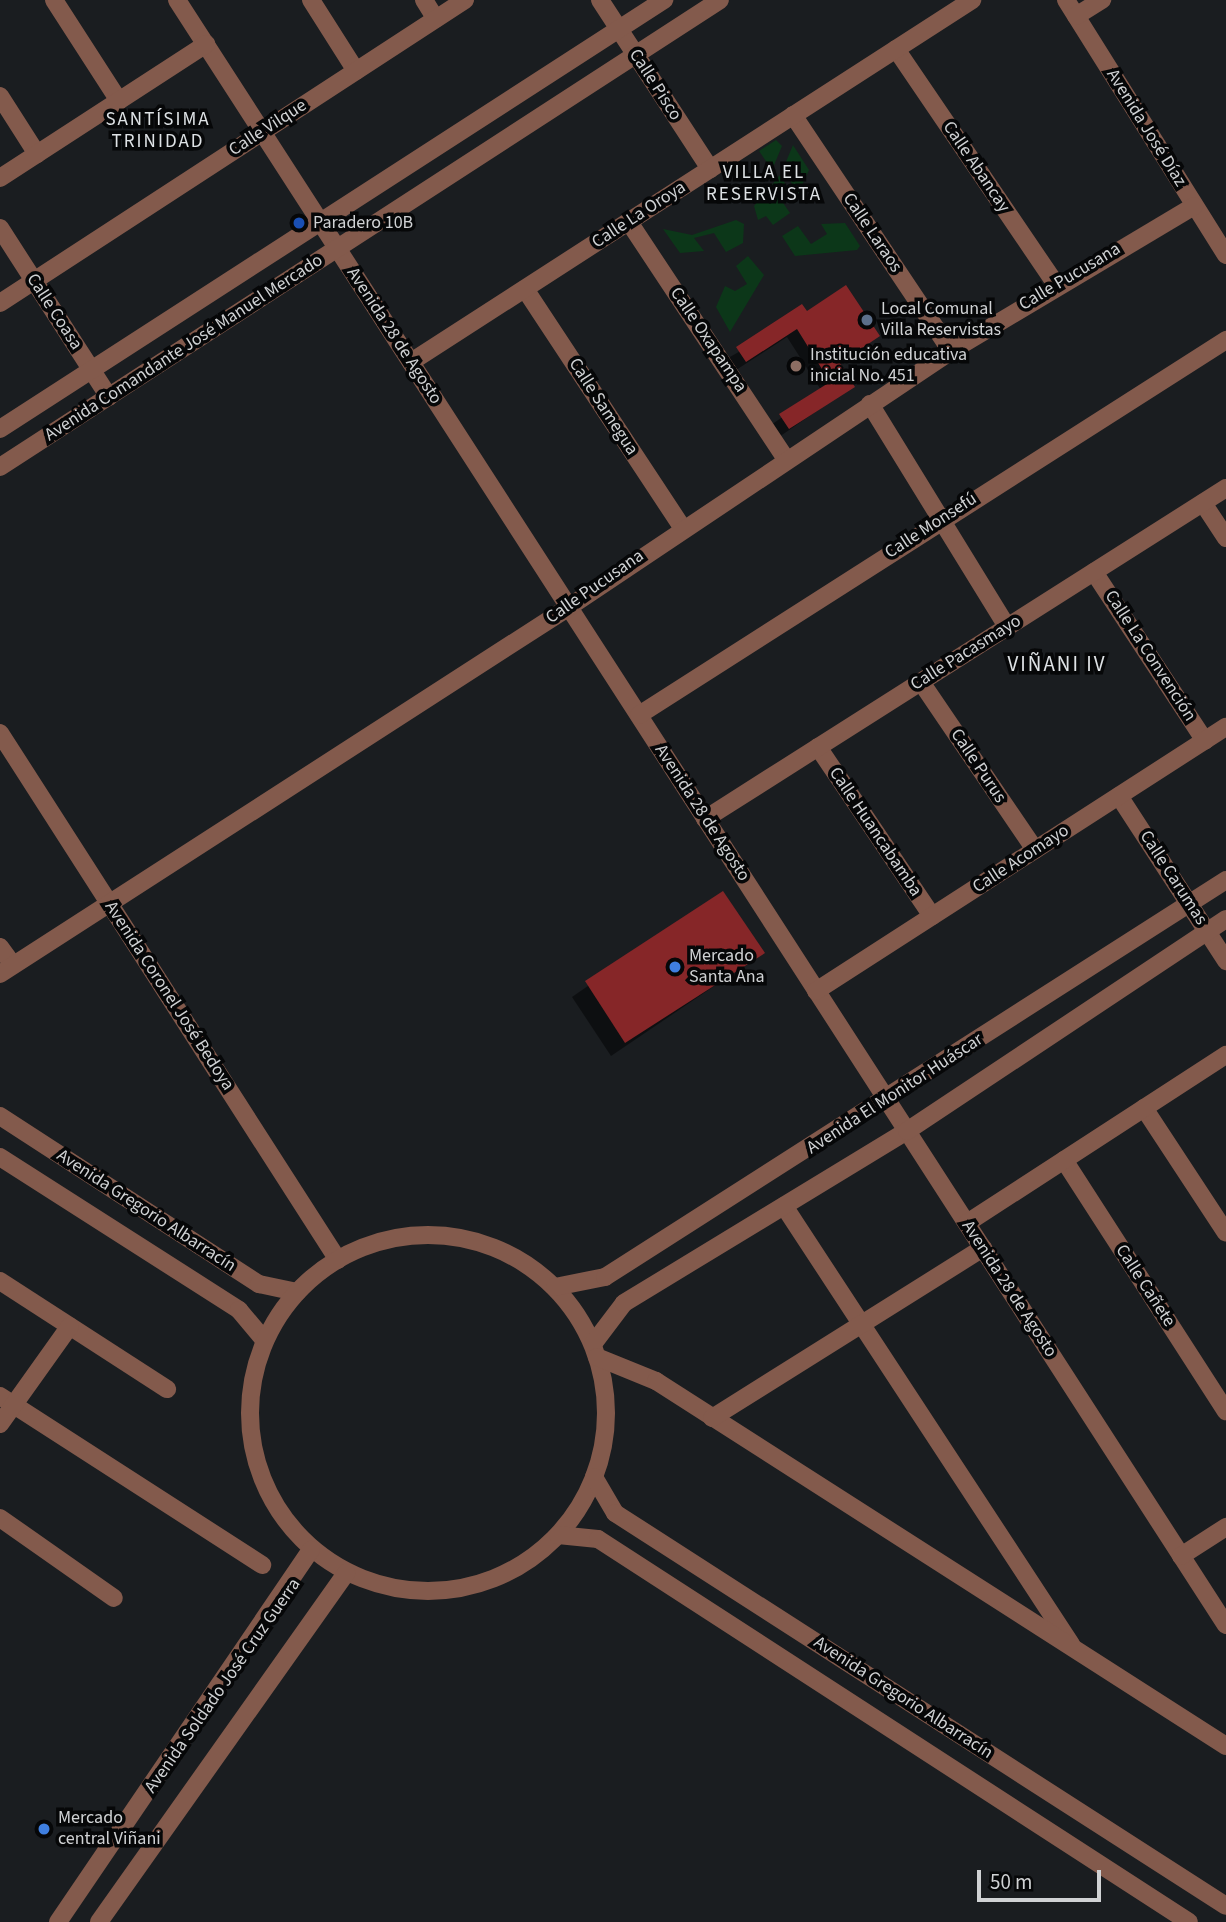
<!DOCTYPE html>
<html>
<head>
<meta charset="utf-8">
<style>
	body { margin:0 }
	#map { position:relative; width:1226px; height:1922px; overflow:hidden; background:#1a1d20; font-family:"Source Sans 3",sans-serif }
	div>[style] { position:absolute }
	.green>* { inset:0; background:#0c3719 }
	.shadow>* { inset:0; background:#0007 }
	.building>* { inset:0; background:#862628 }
	.minor>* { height:18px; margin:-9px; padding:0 9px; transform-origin:9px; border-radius:9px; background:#835a4c }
	.minor>.ring { margin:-9px; padding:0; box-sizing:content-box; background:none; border:18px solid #835a4c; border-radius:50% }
	.dots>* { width:19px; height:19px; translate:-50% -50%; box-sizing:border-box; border:4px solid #060708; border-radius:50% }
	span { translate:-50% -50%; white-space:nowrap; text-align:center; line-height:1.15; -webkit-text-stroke:7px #060708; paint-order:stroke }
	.street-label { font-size:18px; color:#d0d2d4 }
	.poi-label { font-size:18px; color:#d0d2d4 }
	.left { translate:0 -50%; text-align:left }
	.neighbourhood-label { font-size:19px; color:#dee2e5; letter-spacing:2px }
	.quarter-label { font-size:21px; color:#dee2e5; letter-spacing:2px }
	.scale { position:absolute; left:977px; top:1870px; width:124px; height:32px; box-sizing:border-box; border:4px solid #d0d2d4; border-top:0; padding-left:9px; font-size:21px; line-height:24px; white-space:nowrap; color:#d0d2d4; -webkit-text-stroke:5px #060708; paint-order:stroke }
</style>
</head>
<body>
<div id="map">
	<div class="green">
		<i style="clip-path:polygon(776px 140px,782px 146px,772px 170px,759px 151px)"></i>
		<i style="clip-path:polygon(793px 145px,809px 170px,798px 194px,783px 169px)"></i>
		<i style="clip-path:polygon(780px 175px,786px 185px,777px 194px,790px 213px,773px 225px,766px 216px,758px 220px,754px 206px)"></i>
		<i style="clip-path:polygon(736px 220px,744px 224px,743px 243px,726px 252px,714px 233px,694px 238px,704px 251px,680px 253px,663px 229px,692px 235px)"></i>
		<i style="clip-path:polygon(845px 223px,860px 246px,857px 250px,795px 256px,782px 236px,798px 226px,811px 244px,827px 234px,821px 224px)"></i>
		<i style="clip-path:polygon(748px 256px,764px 275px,730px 332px,716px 307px,725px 286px,735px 291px,747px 284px,736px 266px)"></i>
	</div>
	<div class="shadow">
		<i style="clip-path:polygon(806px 314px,878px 336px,839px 365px,853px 386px,779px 437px,771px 425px,821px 390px,787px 337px,736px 370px,728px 358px)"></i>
		<i style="clip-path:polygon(722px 893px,763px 953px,611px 1056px,572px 997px)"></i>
	</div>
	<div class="building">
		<i style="clip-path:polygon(846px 285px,880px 336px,840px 363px,855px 387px,789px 429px,779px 414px,830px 382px,797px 329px,746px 362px,736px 347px,802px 304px,807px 311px)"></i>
		<i style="clip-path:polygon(723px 891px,765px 953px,625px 1043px,585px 981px)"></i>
	</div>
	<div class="minor">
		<i style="left:54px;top:0;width:120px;rotate:57.2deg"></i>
		<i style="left:177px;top:0;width:1934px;rotate:57.16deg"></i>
		<i style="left:311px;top:0;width:84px;rotate:57.6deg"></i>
		<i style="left:424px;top:0;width:22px;rotate:58deg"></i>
		<i style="left:600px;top:0;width:202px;rotate:56.9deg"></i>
		<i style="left:1066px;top:0;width:301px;rotate:57.9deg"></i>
		<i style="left:1076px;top:16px;width:31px;rotate:-32deg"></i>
		<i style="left:896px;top:49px;width:284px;rotate:55.8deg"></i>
		<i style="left:0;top:96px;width:69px;rotate:57.5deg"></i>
		<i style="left:793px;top:115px;width:284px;rotate:56.2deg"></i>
		<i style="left:0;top:178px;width:246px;rotate:-33deg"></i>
		<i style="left:629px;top:222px;width:284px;rotate:56.5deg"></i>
		<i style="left:0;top:228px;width:201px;rotate:57.2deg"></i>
		<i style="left:525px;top:289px;width:284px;rotate:56.6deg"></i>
		<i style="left:0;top:303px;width:555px;rotate:-33.09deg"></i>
		<i style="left:411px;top:362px;width:668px;rotate:-32.83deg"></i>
		<i style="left:870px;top:404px;width:262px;rotate:58.4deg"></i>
		<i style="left:0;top:429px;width:791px;rotate:-32.87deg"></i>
		<i style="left:0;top:467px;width:858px;rotate:-32.97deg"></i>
		<i style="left:1203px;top:503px;width:42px;rotate:56.7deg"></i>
		<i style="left:1094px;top:572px;width:202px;rotate:56.7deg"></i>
		<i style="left:921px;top:682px;width:203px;rotate:55.8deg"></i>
		<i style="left:639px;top:715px;width:697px;rotate:-32.57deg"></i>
		<i style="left:0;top:733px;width:626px;rotate:57.33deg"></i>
		<i style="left:818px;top:747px;width:204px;rotate:56deg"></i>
		<i style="left:1119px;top:796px;width:197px;rotate:57deg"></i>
		<i style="left:705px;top:819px;width:617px;rotate:-32.43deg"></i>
		<i style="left:0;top:947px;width:22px;rotate:54deg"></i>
		<i style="left:0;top:974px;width:677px;rotate:-32.82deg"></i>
		<i style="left:569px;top:607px;width:460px;rotate:-33.8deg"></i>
		<i style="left:951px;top:351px;width:283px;rotate:-30.8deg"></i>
		<i style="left:816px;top:991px;width:488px;rotate:-32.8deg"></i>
		<i style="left:1144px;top:1108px;width:149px;rotate:56.7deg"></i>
		<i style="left:0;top:1116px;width:309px;rotate:33deg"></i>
		<i style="left:259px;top:1284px;width:39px;rotate:12deg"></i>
		<i style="left:0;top:1157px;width:284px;rotate:32.6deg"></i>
		<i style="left:239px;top:1310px;width:40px;rotate:50deg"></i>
		<i style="left:1064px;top:1160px;width:299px;rotate:57.2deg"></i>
		<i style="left:784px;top:1206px;width:524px;rotate:56.77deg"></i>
		<i style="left:967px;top:1223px;width:309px;rotate:-33deg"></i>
		<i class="ring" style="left:250px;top:1235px;width:338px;height:338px"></i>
		<i style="left:0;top:1281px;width:199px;rotate:32.9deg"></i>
		<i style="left:555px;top:1287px;width:51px;rotate:-11.3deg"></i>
		<i style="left:605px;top:1277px;width:737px;rotate:-32.59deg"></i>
		<i style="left:593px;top:1344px;width:51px;rotate:-52.9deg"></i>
		<i style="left:624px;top:1303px;width:331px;rotate:-31.3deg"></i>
		<i style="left:907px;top:1131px;width:383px;rotate:-33.6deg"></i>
		<i style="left:597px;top:1357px;width:64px;rotate:22.1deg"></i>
		<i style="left:656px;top:1381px;width:677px;rotate:32.63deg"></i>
		<i style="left:0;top:1396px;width:312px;rotate:32.8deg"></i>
		<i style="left:712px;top:1418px;width:320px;rotate:-32.1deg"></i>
		<i style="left:0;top:1424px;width:120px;rotate:-54.5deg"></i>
		<i style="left:594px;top:1477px;width:42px;rotate:59.7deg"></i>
		<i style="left:615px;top:1513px;width:726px;rotate:32.75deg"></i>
		<i style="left:0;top:1518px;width:139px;rotate:35.1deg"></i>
		<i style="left:558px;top:1535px;width:40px;rotate:5.7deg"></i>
		<i style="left:598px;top:1539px;width:704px;rotate:32.95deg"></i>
		<i style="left:1181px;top:1556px;width:54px;rotate:-32.8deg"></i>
		<i style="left:58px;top:1922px;width:450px;rotate:-55.8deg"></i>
		<i style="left:99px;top:1922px;width:428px;rotate:-54.7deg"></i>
	</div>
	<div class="dots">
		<i style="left:299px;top:223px;background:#1a4fb4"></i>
		<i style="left:867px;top:320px;background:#5c6f8a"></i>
		<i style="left:796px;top:366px;background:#8d6e63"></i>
		<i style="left:675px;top:967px;background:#3f7fe0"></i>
		<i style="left:44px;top:1829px;background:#3f7fe0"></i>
	</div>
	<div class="street-label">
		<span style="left:655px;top:85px;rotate:57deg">Calle Pisco</span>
		<span style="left:268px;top:128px;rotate:-33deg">Calle Vilque</span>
		<span style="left:1146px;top:128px;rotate:58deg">Avenida José Díaz</span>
		<span style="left:976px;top:167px;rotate:56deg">Calle Abancay</span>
		<span style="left:639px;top:215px;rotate:-33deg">Calle La Oroya</span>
		<span style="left:872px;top:233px;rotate:56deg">Calle Laraos</span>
		<span style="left:1070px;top:277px;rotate:-31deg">Calle Pucusana</span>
		<span style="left:54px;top:312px;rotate:57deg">Calle Coasa</span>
		<span style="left:394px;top:336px;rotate:57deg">Avenida 28 de Agosto</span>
		<span style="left:708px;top:340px;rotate:56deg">Calle Oxapampa</span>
		<span style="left:184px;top:348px;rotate:-33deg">Avenida Comandante José Manuel Mercado</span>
		<span style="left:603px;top:407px;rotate:57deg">Calle Samegua</span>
		<span style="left:931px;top:526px;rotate:-33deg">Calle Monsefú</span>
		<span style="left:595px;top:587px;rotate:-35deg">Calle Pucusana</span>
		<span style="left:966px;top:653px;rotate:-32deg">Calle Pacasmayo</span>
		<span style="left:1150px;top:656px;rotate:57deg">Calle La Convención</span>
		<span style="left:978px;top:766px;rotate:56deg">Calle Purus</span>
		<span style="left:702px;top:813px;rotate:57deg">Avenida 28 de Agosto</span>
		<span style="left:875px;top:832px;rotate:56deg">Calle Huancabamba</span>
		<span style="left:1021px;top:859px;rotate:-33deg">Calle Acomayo</span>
		<span style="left:1173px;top:878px;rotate:57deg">Calle Carumas</span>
		<span style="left:169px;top:996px;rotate:57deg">Avenida Coronel José Bedoya</span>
		<span style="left:895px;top:1094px;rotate:-33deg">Avenida El Monitor Huáscar</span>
		<span style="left:146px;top:1211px;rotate:33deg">Avenida Gregorio Albarracín</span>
		<span style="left:1145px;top:1286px;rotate:57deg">Calle Cañete</span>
		<span style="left:1009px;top:1289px;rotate:57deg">Avenida 28 de Agosto</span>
		<span style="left:223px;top:1686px;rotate:-55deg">Avenida Soldado José Cruz Guerra</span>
		<span style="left:903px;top:1698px;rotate:33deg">Avenida Gregorio Albarracín</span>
	</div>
	<div class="poi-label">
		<span class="left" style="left:313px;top:223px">Paradero 10B</span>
		<span class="left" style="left:881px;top:320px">Local Comunal<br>Villa Reservistas</span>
		<span class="left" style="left:810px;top:366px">Institución educativa<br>inicial No. 451</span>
		<span class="left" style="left:689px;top:967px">Mercado<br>Santa Ana</span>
		<span class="left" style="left:58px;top:1829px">Mercado<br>central Viñani</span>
	</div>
	<div class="neighbourhood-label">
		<span style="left:158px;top:131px">SANTÍSIMA<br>TRINIDAD</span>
		<span style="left:764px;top:184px">VILLA EL<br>RESERVISTA</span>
	</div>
	<div class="quarter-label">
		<span style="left:1057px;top:664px">VIÑANI IV</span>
	</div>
	<div class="scale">50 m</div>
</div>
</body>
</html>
